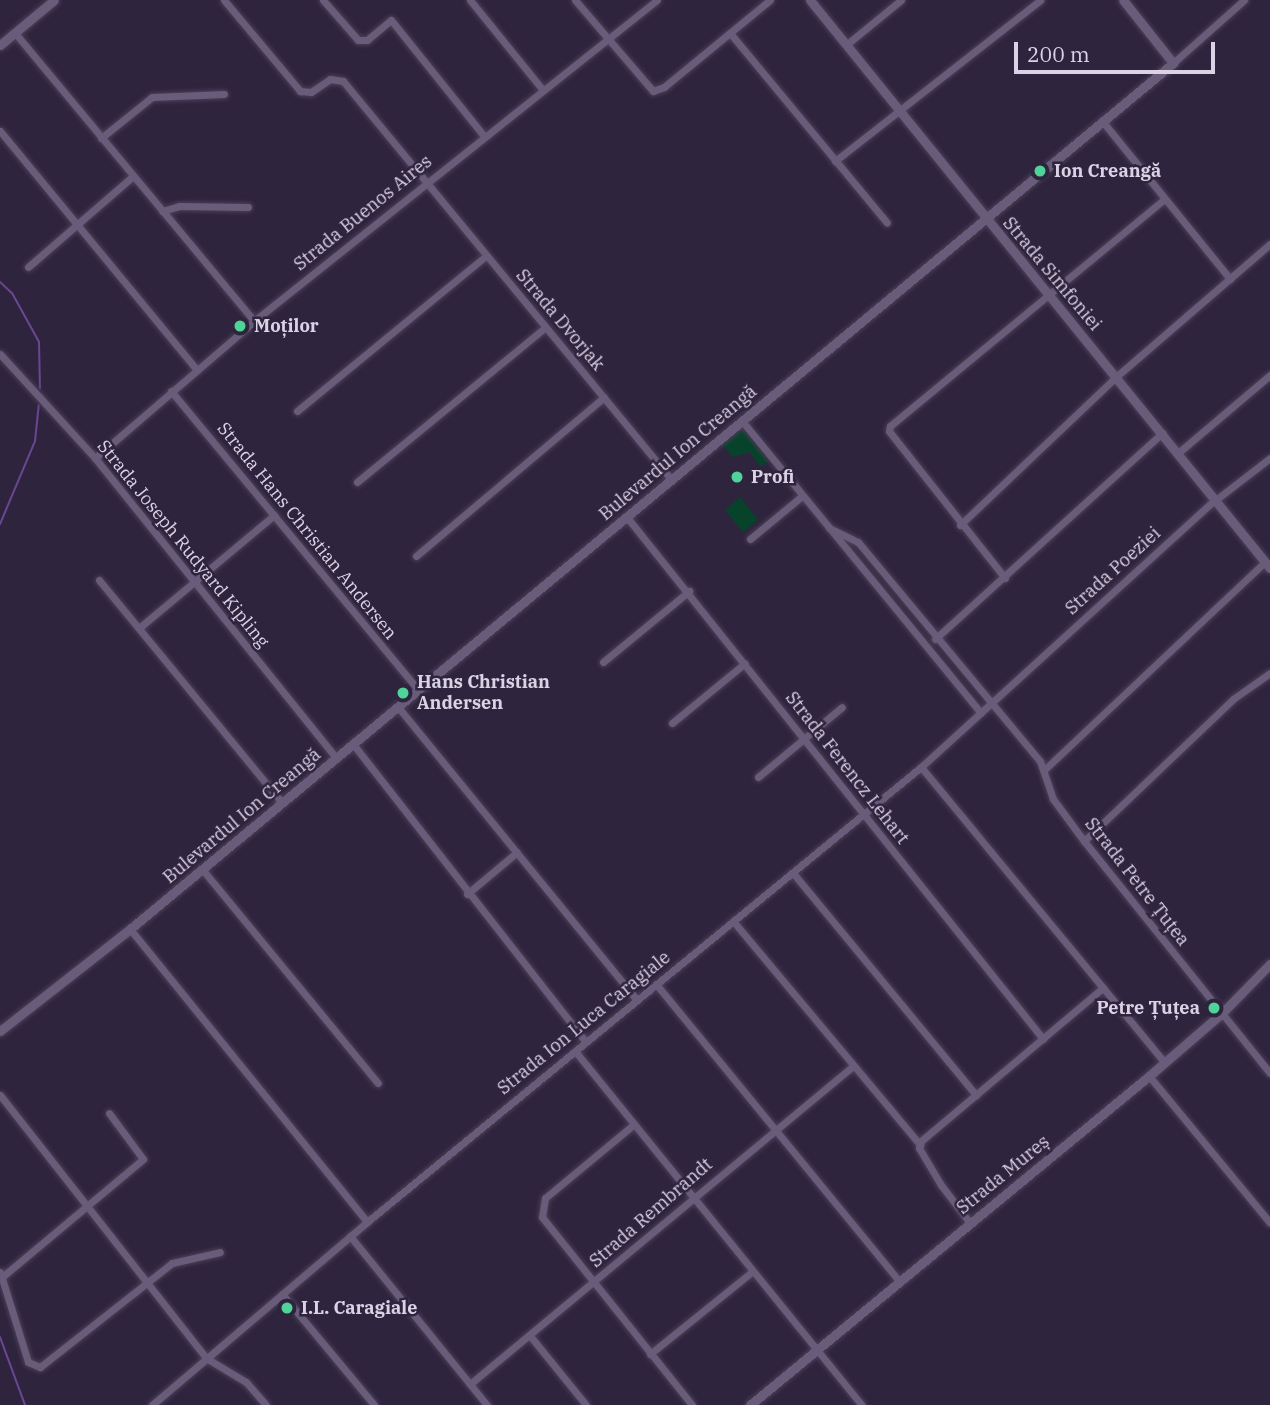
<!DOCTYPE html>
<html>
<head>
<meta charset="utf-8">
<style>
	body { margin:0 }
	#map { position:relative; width:1270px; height:1405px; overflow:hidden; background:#2f243e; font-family:"IBM Plex Serif",serif }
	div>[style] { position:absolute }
	.green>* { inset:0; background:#07432b }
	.stream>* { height:2px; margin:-1px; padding:0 1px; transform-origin:1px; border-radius:1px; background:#694792 }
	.roads { filter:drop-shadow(0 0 2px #4a4056) drop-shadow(0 0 2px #4a4056) }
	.minor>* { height:7px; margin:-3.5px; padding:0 3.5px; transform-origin:3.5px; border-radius:3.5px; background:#685c7a }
	.tertiary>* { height:9px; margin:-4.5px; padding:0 4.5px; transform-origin:4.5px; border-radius:4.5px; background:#685c7a }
	.dots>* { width:19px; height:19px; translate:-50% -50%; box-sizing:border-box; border:4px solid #2f243e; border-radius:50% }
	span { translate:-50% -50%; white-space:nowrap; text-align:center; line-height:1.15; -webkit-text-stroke:5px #2f243e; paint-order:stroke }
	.poi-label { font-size:18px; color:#dad3e5; font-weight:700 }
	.left { translate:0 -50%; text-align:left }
	.right { translate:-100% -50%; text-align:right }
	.street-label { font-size:18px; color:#dad3e5 }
	.scale { position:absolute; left:1014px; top:42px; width:201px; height:32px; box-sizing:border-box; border:4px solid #dad3e5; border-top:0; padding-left:9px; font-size:21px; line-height:24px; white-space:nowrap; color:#dad3e5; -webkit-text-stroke:5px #2f243e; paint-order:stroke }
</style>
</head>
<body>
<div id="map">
	<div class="green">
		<i style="clip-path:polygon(742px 429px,768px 461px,761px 467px,749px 452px,733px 457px,722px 445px)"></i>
		<i style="clip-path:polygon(740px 497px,758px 520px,743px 532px,725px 510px)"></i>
	</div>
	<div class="stream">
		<i style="left:0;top:282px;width:16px;rotate:43deg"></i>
		<i style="left:12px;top:293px;width:56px;rotate:61.1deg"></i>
		<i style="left:39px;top:342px;width:46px;rotate:88.8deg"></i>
		<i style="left:0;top:524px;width:90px;rotate:-67.1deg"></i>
		<i style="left:35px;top:441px;width:36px;rotate:-84deg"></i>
		<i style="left:0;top:1337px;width:72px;rotate:69.8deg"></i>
	</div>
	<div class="roads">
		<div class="minor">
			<i style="left:224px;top:0;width:119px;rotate:50.1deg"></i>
			<i style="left:300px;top:91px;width:11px;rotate:5deg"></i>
			<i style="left:311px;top:92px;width:23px;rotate:-34deg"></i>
			<i style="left:330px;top:79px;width:13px;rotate:9deg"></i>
			<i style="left:343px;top:81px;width:516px;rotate:50.51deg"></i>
			<i style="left:323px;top:0;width:53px;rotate:48.8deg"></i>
			<i style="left:358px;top:40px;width:9px"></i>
			<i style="left:367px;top:40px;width:31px;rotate:-40deg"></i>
			<i style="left:391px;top:20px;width:149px;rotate:51.3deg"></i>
			<i style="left:470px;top:0;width:116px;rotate:51deg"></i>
			<i style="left:575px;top:0;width:120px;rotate:49.4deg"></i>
			<i style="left:653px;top:91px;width:12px;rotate:-20deg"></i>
			<i style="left:664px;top:87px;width:137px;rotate:-39.4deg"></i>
			<i style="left:15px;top:33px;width:374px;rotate:50.3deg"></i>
			<i style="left:730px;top:33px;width:246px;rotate:50.4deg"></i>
			<i style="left:846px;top:45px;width:71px;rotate:-39.3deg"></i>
			<i style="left:1173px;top:63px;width:95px;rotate:-41.6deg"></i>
			<i style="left:1103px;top:122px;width:202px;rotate:51deg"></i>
			<i style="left:0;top:131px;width:310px;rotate:50.5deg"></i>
			<i style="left:101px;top:138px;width:65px;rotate:-38.8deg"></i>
			<i style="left:152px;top:97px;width:72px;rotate:-2.4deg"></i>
			<i style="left:835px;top:161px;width:261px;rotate:-38.1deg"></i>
			<i style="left:162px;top:211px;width:18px;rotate:-16deg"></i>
			<i style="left:179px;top:206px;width:69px;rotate:0.8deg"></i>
			<i style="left:28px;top:267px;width:139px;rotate:-40.9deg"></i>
			<i style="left:0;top:354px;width:141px;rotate:47.6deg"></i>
			<i style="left:95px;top:458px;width:385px;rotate:51.2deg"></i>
			<i style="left:171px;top:391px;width:388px;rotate:50.4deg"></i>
			<i style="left:297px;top:411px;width:244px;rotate:-39.4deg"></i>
			<i style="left:742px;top:421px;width:377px;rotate:50.7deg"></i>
			<i style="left:1178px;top:453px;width:121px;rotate:-40.3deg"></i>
			<i style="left:95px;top:458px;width:210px;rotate:-40.7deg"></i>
			<i style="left:254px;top:321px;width:515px;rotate:-38.54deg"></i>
			<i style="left:357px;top:482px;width:244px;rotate:-39.4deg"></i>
			<i style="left:626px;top:516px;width:669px;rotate:51.43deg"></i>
			<i style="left:960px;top:525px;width:216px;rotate:-43.5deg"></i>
			<i style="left:1117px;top:376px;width:202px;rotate:-40.8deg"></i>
			<i style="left:829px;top:528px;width:32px;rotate:26deg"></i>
			<i style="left:858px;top:542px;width:285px;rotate:50.3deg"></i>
			<i style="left:1040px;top:761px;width:40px;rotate:71.1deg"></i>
			<i style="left:1053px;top:799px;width:52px;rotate:53.6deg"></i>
			<i style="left:1084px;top:841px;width:297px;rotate:51.3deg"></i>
			<i style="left:750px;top:539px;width:67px;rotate:-39.6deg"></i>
			<i style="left:416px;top:556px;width:246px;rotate:-40.2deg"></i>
			<i style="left:1005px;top:578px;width:187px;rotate:-128.3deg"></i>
			<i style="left:889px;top:431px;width:5px;rotate:-79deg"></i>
			<i style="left:890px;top:426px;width:356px;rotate:-39.6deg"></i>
			<i style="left:99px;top:580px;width:288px;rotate:50.6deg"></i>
			<i style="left:139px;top:628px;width:176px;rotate:-39.9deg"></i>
			<i style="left:935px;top:639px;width:307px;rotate:-42.2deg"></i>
			<i style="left:603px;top:662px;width:112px;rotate:-39.5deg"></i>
			<i style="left:398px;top:707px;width:378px;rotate:50.8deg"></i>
			<i style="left:672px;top:723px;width:94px;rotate:-39.4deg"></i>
			<i style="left:353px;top:744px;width:378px;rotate:52deg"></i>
			<i style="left:921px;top:767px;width:382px;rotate:50.5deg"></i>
			<i style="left:1044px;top:770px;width:303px;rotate:-43.3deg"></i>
			<i style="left:758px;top:777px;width:109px;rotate:-39.8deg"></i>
			<i style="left:1084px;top:841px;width:206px;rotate:-43.6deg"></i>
			<i style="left:1233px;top:699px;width:45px;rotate:-35.1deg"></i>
			<i style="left:202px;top:869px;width:277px;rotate:50.6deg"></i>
			<i style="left:793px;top:873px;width:288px;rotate:50.5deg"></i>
			<i style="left:467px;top:894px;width:65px;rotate:-40deg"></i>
			<i style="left:733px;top:921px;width:292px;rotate:50.1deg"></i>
			<i style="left:130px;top:929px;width:377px;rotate:51deg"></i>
			<i style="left:656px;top:984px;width:384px;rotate:50.7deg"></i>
			<i style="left:575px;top:1051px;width:456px;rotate:51deg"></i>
			<i style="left:1149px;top:1076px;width:190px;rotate:50.5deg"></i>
			<i style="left:0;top:1095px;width:334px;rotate:51.9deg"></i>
			<i style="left:206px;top:1358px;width:47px;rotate:31deg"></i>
			<i style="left:246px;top:1382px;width:30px;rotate:49deg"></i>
			<i style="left:633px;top:1125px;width:114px;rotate:140.3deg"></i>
			<i style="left:545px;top:1198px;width:19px;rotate:99deg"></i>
			<i style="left:542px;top:1217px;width:241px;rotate:51.4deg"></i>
			<i style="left:970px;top:1223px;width:48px;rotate:-127.3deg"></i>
			<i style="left:941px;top:1185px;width:43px;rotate:-120.7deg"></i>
			<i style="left:919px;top:1148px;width:7px;rotate:-74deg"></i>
			<i style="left:921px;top:1141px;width:238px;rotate:-40.1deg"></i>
			<i style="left:350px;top:1236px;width:218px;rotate:51deg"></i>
			<i style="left:0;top:1272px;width:94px;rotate:72.7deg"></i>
			<i style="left:28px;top:1362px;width:13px;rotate:23deg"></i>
			<i style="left:40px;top:1367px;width:168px;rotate:-38.2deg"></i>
			<i style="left:172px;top:1263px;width:49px;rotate:-12.9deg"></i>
			<i style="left:2px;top:1277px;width:184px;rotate:-39.9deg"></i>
			<i style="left:143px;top:1159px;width:57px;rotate:-126.5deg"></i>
			<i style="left:282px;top:1294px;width:144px;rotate:50.3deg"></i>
			<i style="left:531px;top:1337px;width:87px;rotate:51deg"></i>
			<i style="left:650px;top:1354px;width:132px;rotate:-38.9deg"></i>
			<i style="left:470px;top:1384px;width:498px;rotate:-39.7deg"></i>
			<i style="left:152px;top:1405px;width:282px;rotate:-40.4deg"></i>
			<i style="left:367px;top:1222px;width:717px;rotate:-39.4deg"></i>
			<i style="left:921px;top:767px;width:389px;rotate:-42.3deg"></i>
			<i style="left:1209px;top:505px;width:77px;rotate:-37.6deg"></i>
		</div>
		<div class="tertiary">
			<i style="left:810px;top:0;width:731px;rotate:51deg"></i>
			<i style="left:0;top:45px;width:70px;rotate:-39.8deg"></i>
			<i style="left:0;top:1031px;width:165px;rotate:-38.1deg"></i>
			<i style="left:130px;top:929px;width:1356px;rotate:-39.7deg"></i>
			<i style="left:1173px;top:63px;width:80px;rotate:-128.4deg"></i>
			<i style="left:750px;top:1405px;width:517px;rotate:-39.51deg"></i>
			<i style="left:1149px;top:1076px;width:96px;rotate:-40.8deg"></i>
			<i style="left:1222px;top:1013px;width:69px;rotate:-45.6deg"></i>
		</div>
	</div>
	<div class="dots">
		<i style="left:1040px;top:171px;background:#50d398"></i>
		<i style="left:240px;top:326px;background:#50d398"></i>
		<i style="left:737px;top:477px;background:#50d398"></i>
		<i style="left:403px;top:693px;background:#50d398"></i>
		<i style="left:1214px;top:1008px;background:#50d398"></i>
		<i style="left:287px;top:1308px;background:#50d398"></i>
	</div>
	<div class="poi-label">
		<span class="left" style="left:1054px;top:171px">Ion Creangă</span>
		<span class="left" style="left:254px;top:326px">Moților</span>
		<span class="left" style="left:751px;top:477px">Profi</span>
		<span class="left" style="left:417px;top:693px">Hans Christian<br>Andersen</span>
		<span class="right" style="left:1200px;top:1008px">Petre Țuțea</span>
		<span class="left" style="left:301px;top:1308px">I.L. Caragiale</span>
	</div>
	<div class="street-label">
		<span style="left:363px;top:213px;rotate:-39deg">Strada Buenos Aires</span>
		<span style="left:1052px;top:274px;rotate:50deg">Strada Simfoniei</span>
		<span style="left:560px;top:320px;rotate:50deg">Strada Dvorjak</span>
		<span style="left:678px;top:453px;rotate:-40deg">Bulevardul Ion Creangă</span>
		<span style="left:307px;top:531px;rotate:51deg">Strada Hans Christian Andersen</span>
		<span style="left:183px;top:544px;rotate:51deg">Strada Joseph Rudyard Kipling</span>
		<span style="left:1113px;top:571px;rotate:-42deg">Strada Poeziei</span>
		<span style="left:847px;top:768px;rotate:52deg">Strada Ferencz Lehart</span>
		<span style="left:242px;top:816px;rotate:-40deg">Bulevardul Ion Creangă</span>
		<span style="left:1137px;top:882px;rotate:52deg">Strada Petre Țuțea</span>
		<span style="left:584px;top:1023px;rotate:-39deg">Strada Ion Luca Caragiale</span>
		<span style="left:1003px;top:1175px;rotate:-39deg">Strada Mureș</span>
		<span style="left:651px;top:1213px;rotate:-41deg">Strada Rembrandt</span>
	</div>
	<div class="scale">200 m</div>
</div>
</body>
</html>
